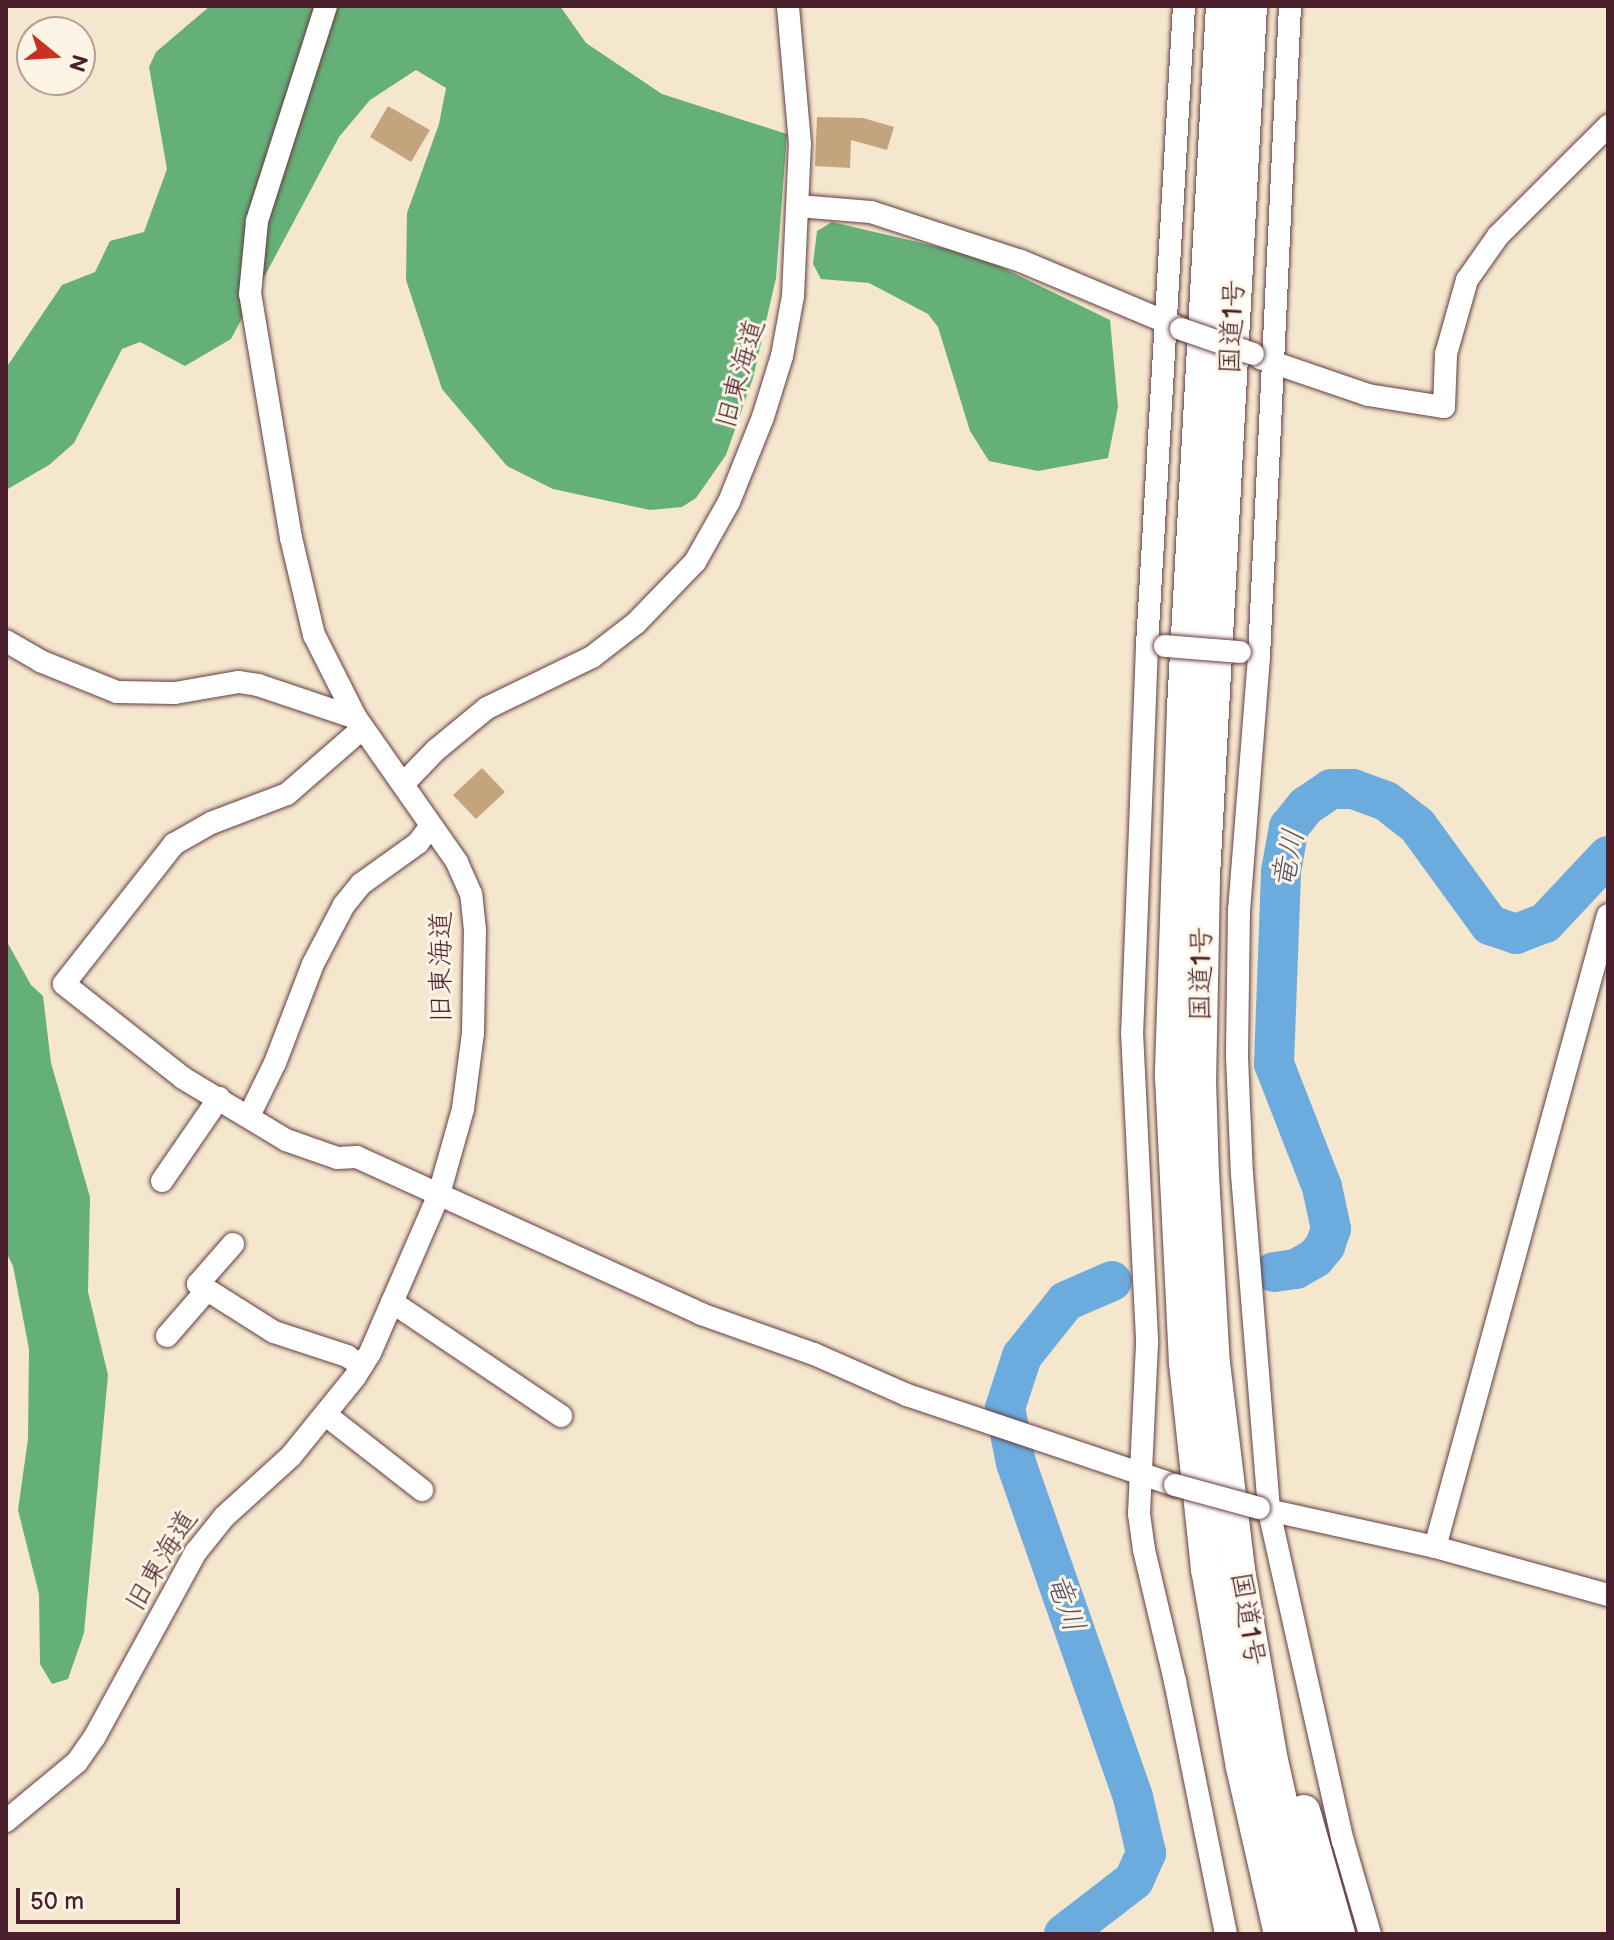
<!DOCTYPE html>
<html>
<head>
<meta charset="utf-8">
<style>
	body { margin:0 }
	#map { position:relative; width:1614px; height:1940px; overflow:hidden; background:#f5e7cd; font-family:"Balsamiq Sans","Klee One",sans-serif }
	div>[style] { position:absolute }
	.forest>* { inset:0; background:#65b078 }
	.river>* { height:40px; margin:-20px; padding:0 20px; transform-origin:20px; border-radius:20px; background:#6babde }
	.building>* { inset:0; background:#c3a47d }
	.roads { filter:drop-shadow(0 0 2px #643d43) drop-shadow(0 0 2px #643d43) }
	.minor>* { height:22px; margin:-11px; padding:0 11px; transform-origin:11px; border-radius:11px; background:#fff }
	.highway>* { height:32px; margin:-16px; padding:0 16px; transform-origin:16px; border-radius:16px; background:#fff }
	.bridges { filter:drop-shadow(0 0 2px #643d43) drop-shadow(0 0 2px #643d43) }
	.minor-bridge>* { height:22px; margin:-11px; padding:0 11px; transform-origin:11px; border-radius:11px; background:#fff }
	span { translate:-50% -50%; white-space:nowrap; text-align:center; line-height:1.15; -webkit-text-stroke:6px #fcf5e5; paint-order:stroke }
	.street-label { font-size:28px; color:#4a1f2b }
	.water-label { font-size:30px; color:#56506a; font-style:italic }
	.frame { position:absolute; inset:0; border:8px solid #4a1f2b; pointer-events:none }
	.north { position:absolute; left:16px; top:16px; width:80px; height:80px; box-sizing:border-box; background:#fcf5e5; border:2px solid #b59f9b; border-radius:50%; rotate:108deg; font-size:22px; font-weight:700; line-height:32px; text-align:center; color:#4a1f2b }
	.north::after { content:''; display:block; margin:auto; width:28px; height:36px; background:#c8321e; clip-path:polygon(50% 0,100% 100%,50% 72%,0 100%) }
	.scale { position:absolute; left:16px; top:1888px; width:164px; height:36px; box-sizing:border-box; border:4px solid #4a1f2b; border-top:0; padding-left:10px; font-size:24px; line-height:28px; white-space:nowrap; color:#4a1f2b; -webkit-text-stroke:6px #fcf5e5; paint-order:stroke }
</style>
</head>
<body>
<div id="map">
	<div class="forest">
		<i style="clip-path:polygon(210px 6px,560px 6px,586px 43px,662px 94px,787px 134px,776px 278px,753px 378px,726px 455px,696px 498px,682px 507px,650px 510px,553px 489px,507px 466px,442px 389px,406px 280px,407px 213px,439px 124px,446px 88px,416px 70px,370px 100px,339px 137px,231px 339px,185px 366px,140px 342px,122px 349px,74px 443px,49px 465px,6px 490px,6px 368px,62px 285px,95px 272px,110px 241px,144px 232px,167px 169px,149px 67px,156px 52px)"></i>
		<i style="clip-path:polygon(832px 222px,947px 249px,999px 266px,1110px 320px,1118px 407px,1108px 458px,1038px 471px,989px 461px,970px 431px,938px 327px,928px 314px,869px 283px,821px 279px,813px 264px,817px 231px)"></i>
		<i style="clip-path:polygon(6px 940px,31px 985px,43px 996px,51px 1063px,90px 1197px,88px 1292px,108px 1375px,84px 1633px,68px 1679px,52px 1684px,40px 1664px,39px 1594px,18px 1510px,28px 1439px,29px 1349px,13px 1266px,6px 1252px)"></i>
	</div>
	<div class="river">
		<i style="left:1274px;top:1272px;width:22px;rotate:-8deg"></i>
		<i style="left:1296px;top:1269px;width:22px;rotate:-30deg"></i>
		<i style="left:1315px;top:1258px;width:16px;rotate:-50deg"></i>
		<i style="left:1325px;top:1246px;width:18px;rotate:-71deg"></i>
		<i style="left:1331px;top:1229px;width:43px;rotate:-102.1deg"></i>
		<i style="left:1322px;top:1187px;width:132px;rotate:-111.3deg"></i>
		<i style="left:1274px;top:1064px;width:193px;rotate:-87.9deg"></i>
		<i style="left:1281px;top:871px;width:45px;rotate:-79.7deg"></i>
		<i style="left:1289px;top:827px;width:27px;rotate:-51deg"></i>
		<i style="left:1306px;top:806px;width:30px;rotate:-34deg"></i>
		<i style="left:1331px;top:789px;width:22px"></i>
		<i style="left:1353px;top:789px;width:35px;rotate:20deg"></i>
		<i style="left:1386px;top:801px;width:39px;rotate:38deg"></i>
		<i style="left:1417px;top:825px;width:124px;rotate:53.9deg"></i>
		<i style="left:1490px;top:925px;width:28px;rotate:19deg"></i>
		<i style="left:1516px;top:934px;width:31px;rotate:-21deg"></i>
		<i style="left:1545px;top:923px;width:92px;rotate:-46.8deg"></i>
		<i style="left:1064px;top:1934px;width:88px;rotate:-37.6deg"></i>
		<i style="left:1134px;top:1880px;width:30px;rotate:-66deg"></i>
		<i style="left:1146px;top:1853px;width:57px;rotate:-103.1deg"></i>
		<i style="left:1133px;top:1797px;width:354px;rotate:-109.3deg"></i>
		<i style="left:1016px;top:1463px;width:56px;rotate:-101.3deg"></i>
		<i style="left:1005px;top:1408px;width:55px;rotate:-71.9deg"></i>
		<i style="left:1022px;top:1356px;width:70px;rotate:-51.3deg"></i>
		<i style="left:1066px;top:1301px;width:50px;rotate:-23.5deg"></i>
	</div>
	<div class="building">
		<i style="clip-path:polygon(388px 106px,430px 130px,411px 162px,370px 137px)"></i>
		<i style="clip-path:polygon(817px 117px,863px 118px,894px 127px,887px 150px,851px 140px,850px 168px,815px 166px)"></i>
		<i style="clip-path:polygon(482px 768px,505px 792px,476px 819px,453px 795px)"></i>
	</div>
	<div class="roads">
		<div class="minor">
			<i style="left:1184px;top:6px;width:641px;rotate:93.31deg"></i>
			<i style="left:1147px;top:646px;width:386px;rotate:92.2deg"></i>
			<i style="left:1132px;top:1032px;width:312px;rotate:87.2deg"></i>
			<i style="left:1147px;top:1344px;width:170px;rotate:92.7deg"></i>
			<i style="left:1139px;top:1514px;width:36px;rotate:82deg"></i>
			<i style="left:1144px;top:1550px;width:135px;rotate:76.7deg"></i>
			<i style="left:1175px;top:1681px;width:258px;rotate:78.6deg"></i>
			<i style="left:1290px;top:6px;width:652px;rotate:92.73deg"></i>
			<i style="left:1259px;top:657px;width:254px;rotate:94.5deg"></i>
			<i style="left:1239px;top:910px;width:147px;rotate:90.8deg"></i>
			<i style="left:1237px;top:1057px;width:117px;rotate:87.6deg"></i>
			<i style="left:1242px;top:1174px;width:338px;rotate:85.4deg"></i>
			<i style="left:1269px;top:1511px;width:338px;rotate:77.4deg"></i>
			<i style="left:1343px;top:1841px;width:97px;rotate:73.8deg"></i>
			<i style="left:798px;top:206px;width:73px;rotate:4.7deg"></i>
			<i style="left:871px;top:212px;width:158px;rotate:18.1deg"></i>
			<i style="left:1021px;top:261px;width:173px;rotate:22.8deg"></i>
			<i style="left:1260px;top:358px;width:114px;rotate:18.9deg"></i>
			<i style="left:1368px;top:395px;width:77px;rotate:9deg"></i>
			<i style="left:1444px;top:407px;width:53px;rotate:-87.8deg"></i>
			<i style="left:1446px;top:354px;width:77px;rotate:-74.2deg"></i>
			<i style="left:1467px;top:280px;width:54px;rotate:-54.8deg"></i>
			<i style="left:1498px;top:236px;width:156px;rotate:-45deg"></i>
			<i style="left:6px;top:641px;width:39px;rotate:30deg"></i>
			<i style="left:40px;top:661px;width:83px;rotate:21.9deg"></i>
			<i style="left:117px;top:692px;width:58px;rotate:1deg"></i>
			<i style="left:175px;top:693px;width:65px;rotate:-9.8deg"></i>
			<i style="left:239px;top:682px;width:19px;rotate:9deg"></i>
			<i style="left:258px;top:685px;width:103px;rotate:18.6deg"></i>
			<i style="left:363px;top:728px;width:101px;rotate:139deg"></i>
			<i style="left:287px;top:794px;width:81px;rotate:159.1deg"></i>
			<i style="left:211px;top:823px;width:43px;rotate:150.4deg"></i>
			<i style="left:174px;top:844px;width:178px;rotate:128.2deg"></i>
			<i style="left:64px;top:984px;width:152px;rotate:38.3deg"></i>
			<i style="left:183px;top:1078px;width:120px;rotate:31deg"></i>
			<i style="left:286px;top:1140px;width:54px;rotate:19.4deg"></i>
			<i style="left:337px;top:1158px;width:20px;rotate:-3deg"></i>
			<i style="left:357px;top:1157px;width:378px;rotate:24.5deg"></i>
			<i style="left:701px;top:1314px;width:120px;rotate:19.5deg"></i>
			<i style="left:814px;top:1354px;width:102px;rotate:23.8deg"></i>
			<i style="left:907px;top:1395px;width:283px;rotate:18.6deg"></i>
			<i style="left:404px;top:783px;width:46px;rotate:-45.9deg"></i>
			<i style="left:436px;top:750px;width:66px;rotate:-39.5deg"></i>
			<i style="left:487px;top:708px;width:117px;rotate:-25.9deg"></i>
			<i style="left:592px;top:657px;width:56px;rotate:-37.7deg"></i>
			<i style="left:636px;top:623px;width:85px;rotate:-46deg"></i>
			<i style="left:695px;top:562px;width:69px;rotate:-60.5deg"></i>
			<i style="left:729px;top:502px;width:92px;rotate:-68.2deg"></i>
			<i style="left:763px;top:417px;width:64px;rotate:-72.7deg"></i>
			<i style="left:782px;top:356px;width:61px;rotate:-79.6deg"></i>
			<i style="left:793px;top:296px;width:152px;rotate:-87.4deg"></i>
			<i style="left:800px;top:144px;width:139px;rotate:-95deg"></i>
			<i style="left:249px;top:1116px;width:59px;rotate:-63.9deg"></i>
			<i style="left:275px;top:1063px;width:106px;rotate:-69deg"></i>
			<i style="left:313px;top:964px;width:67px;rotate:-62.3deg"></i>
			<i style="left:344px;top:905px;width:27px;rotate:-51deg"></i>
			<i style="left:361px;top:884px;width:70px;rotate:-35.7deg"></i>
			<i style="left:418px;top:843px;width:21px;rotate:-53deg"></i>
			<i style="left:162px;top:1181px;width:101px;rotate:-55.5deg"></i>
			<i style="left:233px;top:1244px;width:53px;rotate:131.2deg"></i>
			<i style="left:198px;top:1284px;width:90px;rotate:32.3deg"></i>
			<i style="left:274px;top:1332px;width:77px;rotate:18.2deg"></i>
			<i style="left:347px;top:1356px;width:18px;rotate:34deg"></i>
			<i style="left:392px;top:1302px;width:204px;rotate:34deg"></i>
			<i style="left:167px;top:1336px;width:61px;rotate:-49deg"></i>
			<i style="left:326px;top:1415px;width:122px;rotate:38deg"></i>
			<i style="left:1259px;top:1508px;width:180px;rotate:12.5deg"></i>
			<i style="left:1435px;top:1547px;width:180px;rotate:15.5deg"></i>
			<i style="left:1435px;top:1547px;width:655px;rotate:-74.69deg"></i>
			<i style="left:6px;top:1821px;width:92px;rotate:-39.7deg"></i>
			<i style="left:77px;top:1762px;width:29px;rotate:-55deg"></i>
			<i style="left:94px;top:1738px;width:212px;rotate:-61.3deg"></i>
			<i style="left:196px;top:1552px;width:45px;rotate:-51.3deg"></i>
			<i style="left:224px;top:1517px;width:91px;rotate:-42.3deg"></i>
			<i style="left:291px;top:1456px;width:102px;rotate:-51deg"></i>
			<i style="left:355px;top:1377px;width:28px;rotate:-58deg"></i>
			<i style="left:370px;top:1353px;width:173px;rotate:-66.5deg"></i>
			<i style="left:439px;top:1194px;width:88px;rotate:-74.2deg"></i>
			<i style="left:463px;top:1109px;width:77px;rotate:-82.5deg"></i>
			<i style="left:473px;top:1033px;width:103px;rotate:-88.9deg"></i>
			<i style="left:475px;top:930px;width:36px;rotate:-96deg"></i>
			<i style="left:471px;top:894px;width:35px;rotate:-114deg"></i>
			<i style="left:457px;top:862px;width:176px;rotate:-125deg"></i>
			<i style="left:356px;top:718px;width:93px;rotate:-116.8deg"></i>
			<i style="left:314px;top:635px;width:100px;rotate:-103.3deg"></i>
			<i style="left:291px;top:538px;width:247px;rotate:-99.5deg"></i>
			<i style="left:250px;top:294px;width:73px;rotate:-84.5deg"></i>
			<i style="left:257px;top:221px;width:226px;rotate:-72.2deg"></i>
		</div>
		<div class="highway">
			<i style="left:1222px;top:6px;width:703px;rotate:93.18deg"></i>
			<i style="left:1183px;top:708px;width:369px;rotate:91.9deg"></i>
			<i style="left:1171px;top:1077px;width:286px;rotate:87.2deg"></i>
			<i style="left:1185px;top:1363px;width:207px;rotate:83.9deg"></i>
			<i style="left:1207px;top:1569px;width:201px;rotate:80deg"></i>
			<i style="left:1242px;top:1767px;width:171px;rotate:77.2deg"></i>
			<i style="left:1251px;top:6px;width:873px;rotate:93.09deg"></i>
			<i style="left:1204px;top:878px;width:202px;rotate:91.1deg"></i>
			<i style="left:1200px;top:1080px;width:95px;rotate:88.2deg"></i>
			<i style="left:1203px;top:1175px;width:188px;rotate:86.7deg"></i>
			<i style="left:1214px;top:1363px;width:209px;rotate:83.1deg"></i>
			<i style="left:1239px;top:1570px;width:189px;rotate:80.2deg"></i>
			<i style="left:1271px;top:1756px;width:182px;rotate:77.3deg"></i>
			<i style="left:1304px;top:1811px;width:128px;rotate:74.1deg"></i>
		</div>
	</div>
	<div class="bridges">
		<div class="minor-bridge">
			<i style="left:1181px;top:329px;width:76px;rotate:19.1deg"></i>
			<i style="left:1165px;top:646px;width:75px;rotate:4.6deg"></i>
			<i style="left:1175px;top:1485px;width:87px;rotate:15.3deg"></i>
		</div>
	</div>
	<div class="street-label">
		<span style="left:1233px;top:327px;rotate:-87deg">国道1号</span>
		<span style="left:741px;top:374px;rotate:-74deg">旧東海道</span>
		<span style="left:442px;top:967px;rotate:-90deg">旧東海道</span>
		<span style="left:1202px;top:974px;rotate:-89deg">国道1号</span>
		<span style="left:162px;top:1561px;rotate:-59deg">旧東海道</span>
		<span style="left:1247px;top:1619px;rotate:81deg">国道1号</span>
	</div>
	<div class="water-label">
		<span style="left:1289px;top:859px;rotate:-78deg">竜川</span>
		<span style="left:1065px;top:1603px;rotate:71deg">竜川</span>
	</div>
	<div class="frame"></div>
	<div class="north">N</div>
	<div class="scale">50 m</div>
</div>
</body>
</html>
